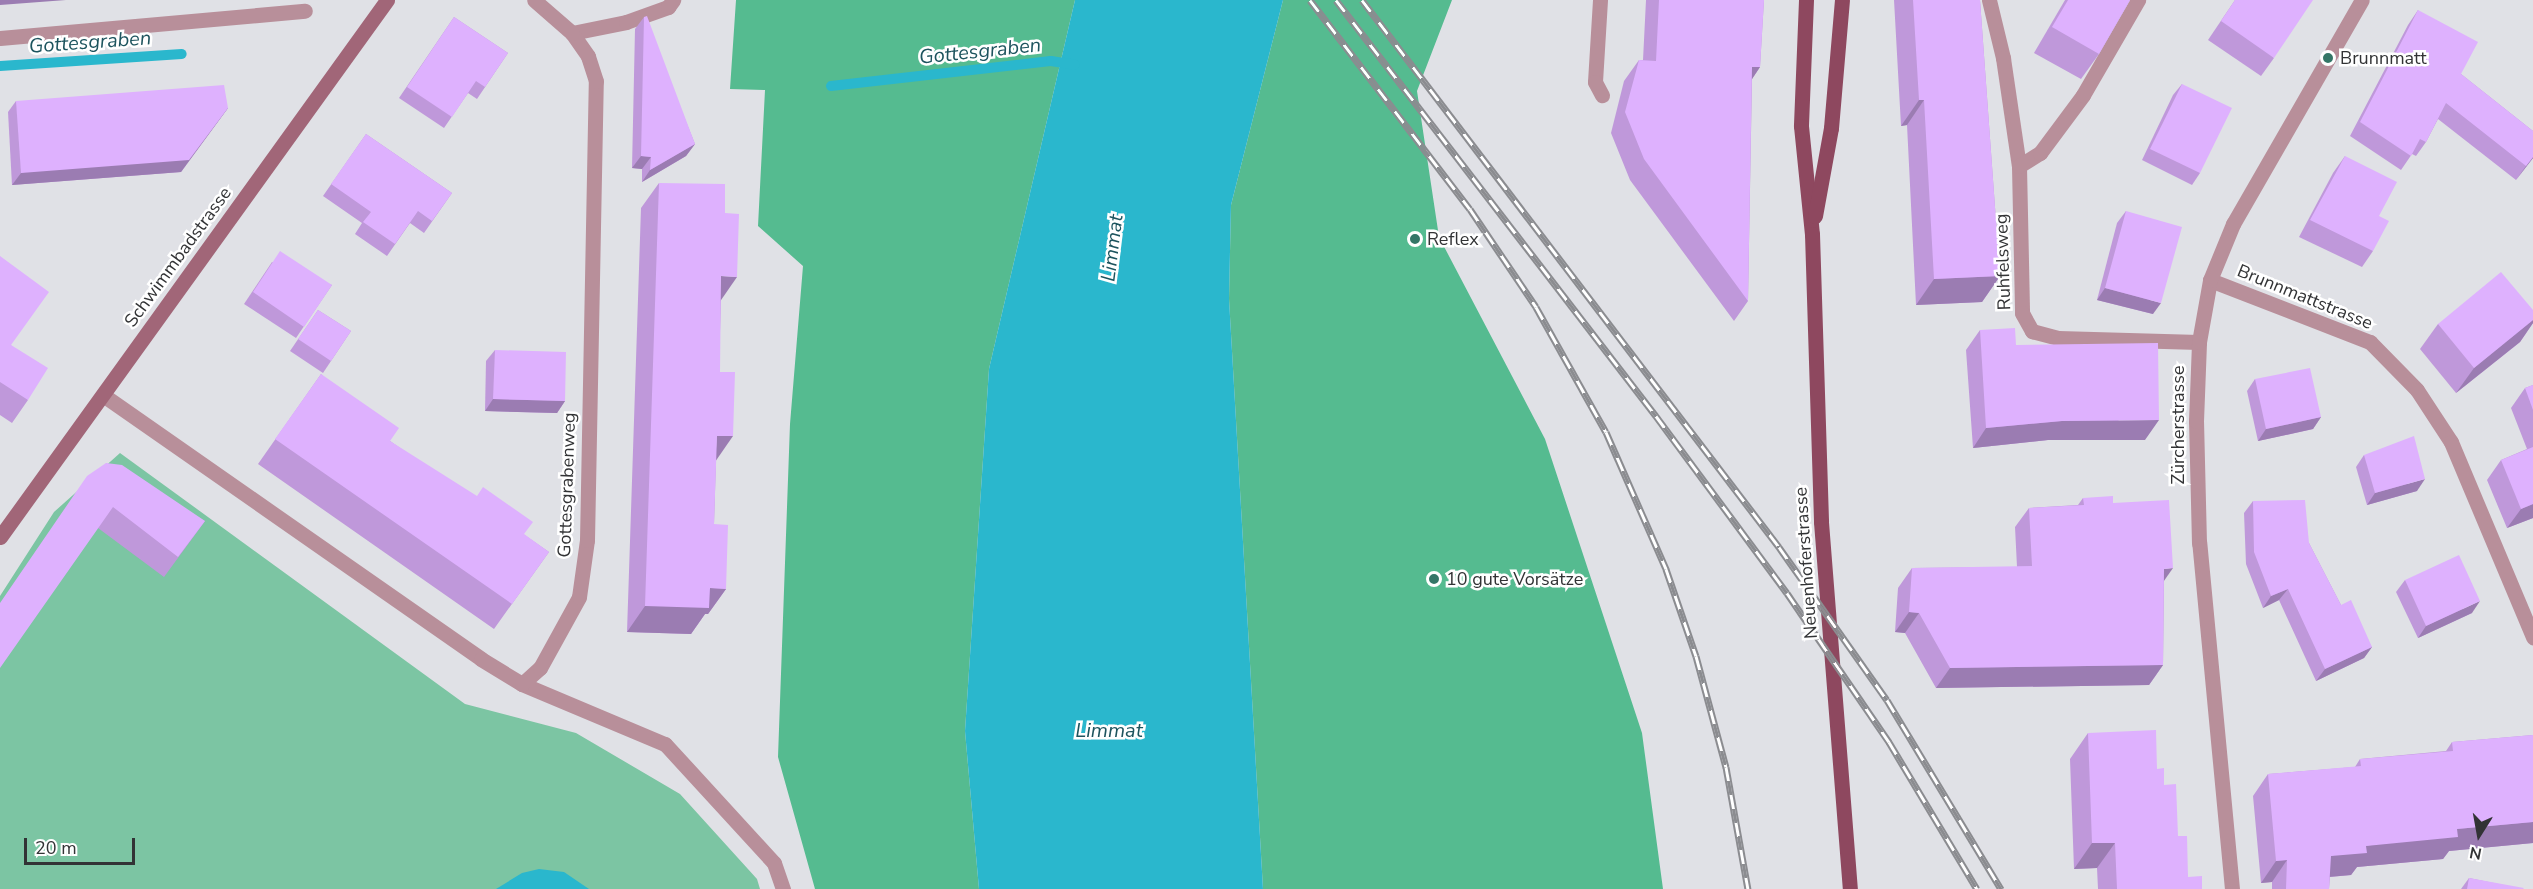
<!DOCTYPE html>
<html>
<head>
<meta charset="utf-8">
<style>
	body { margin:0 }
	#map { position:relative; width:2533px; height:889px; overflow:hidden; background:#e0e1e6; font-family:"Nunito Sans",sans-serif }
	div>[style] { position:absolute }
	.green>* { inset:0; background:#7cc5a3 }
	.forest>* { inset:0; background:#55bb90 }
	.water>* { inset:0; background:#2ab7cd }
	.stream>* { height:10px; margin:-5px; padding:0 5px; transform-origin:5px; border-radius:5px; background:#2ab7cd }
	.service>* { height:15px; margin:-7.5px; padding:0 7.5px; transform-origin:7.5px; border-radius:7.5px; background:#b88f9a }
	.minor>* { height:15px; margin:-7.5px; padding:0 7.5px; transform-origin:7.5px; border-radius:7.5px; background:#b88f9a }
	.secondary>* { height:15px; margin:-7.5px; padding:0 7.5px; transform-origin:7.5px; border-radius:7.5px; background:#a16678 }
	.primary>* { height:15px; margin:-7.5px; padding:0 7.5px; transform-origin:7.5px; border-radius:7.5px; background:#8e485f }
	.rail>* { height:7px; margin-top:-3.5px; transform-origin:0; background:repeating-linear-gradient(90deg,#fff 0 14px,#8b8c90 0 28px); box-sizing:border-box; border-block:2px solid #8b8c90 }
	.wall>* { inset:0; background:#bf98da }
	.shaded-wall>* { inset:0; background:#9b7cb2 }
	.building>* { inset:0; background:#deb1fe }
	.dots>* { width:16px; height:16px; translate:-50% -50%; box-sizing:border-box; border:3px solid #fff; border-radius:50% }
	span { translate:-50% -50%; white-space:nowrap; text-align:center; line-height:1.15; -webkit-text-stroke:5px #fff; paint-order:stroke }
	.poi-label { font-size:18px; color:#323335 }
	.left { translate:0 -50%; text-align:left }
	.street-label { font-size:18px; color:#323335 }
	.water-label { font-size:20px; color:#1d545e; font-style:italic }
	.north { position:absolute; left:2449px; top:805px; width:60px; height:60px; -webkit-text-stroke:4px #fff; paint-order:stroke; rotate:191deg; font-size:16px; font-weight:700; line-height:24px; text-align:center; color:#323335 }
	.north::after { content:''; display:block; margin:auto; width:21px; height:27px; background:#323335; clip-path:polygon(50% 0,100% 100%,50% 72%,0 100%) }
	.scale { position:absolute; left:24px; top:838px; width:111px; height:27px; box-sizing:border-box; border:3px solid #323335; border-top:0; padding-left:8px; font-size:18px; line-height:21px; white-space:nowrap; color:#323335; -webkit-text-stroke:4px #fff; paint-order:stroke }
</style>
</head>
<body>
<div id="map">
	<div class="green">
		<i style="clip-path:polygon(120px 453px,465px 704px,576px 733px,680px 794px,757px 879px,760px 889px,0 889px,0 596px,54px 512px)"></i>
	</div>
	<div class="forest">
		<i style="clip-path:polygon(736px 0,1075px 0,989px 369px,965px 731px,979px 889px,815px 889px,778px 757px,790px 424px,803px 266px,758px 226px,765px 90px,730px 89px)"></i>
		<i style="clip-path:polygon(1283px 0,1452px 0,1417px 91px,1439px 237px,1545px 439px,1642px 733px,1663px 889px,1263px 889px,1229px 299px,1231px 205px)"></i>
	</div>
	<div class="water">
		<i style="clip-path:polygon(1075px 0,1283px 0,1231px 205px,1229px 299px,1263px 889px,979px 889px,965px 731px,989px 369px)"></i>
		<i style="clip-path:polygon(539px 869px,564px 872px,589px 889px,496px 889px,522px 873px)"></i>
	</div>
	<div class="stream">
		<i style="left:0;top:66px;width:182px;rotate:-3.8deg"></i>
		<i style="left:831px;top:86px;width:221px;rotate:-6.5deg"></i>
		<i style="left:1051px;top:61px;width:24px;rotate:9deg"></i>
	</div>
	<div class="service">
		<i style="left:1600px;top:0;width:82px;rotate:93.5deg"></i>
		<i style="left:1595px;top:82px;width:15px;rotate:62deg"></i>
		<i style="left:572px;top:33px;width:55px;rotate:-11.5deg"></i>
		<i style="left:626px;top:22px;width:45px;rotate:-19.7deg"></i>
		<i style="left:668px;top:7px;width:9px;rotate:-54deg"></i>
		<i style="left:522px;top:684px;width:155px;rotate:22.8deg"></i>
		<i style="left:665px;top:744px;width:161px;rotate:47.5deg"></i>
		<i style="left:774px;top:863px;width:28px;rotate:71deg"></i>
	</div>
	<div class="minor">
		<i style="left:1989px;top:0;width:60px;rotate:76.4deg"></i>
		<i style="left:2003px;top:58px;width:109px;rotate:81.6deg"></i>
		<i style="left:2019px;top:166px;width:147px;rotate:88.8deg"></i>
		<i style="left:2022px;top:313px;width:21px;rotate:61deg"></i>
		<i style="left:2032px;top:331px;width:27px;rotate:15deg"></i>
		<i style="left:2058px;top:338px;width:141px;rotate:1.6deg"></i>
		<i style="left:0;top:38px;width:306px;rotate:-5.1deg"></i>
		<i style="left:2019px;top:166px;width:25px;rotate:-32deg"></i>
		<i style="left:2040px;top:153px;width:72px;rotate:-53.4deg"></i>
		<i style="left:2083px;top:95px;width:110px;rotate:-59.9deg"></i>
		<i style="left:2210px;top:280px;width:172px;rotate:21.2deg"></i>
		<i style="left:2370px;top:342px;width:67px;rotate:45.6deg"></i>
		<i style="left:2417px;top:390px;width:62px;rotate:56.8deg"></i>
		<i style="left:2451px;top:442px;width:212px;rotate:67.2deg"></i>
		<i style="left:103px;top:395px;width:461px;rotate:34.9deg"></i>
		<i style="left:481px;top:659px;width:48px;rotate:31.4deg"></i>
		<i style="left:522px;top:684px;width:24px;rotate:-42deg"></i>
		<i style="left:540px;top:668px;width:81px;rotate:-61.2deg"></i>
		<i style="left:579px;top:597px;width:58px;rotate:-82deg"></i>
		<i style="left:587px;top:540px;width:459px;rotate:-88.9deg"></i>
		<i style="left:596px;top:81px;width:26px;rotate:-108deg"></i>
		<i style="left:588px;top:56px;width:28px;rotate:-125deg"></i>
		<i style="left:572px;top:33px;width:50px;rotate:-139deg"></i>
		<i style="left:2232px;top:889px;width:348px;rotate:-95.4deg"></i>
		<i style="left:2199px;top:543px;width:122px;rotate:-91.4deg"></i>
		<i style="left:2196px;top:421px;width:79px;rotate:-87.8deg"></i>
		<i style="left:2199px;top:342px;width:63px;rotate:-79.9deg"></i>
		<i style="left:2210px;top:280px;width:61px;rotate:-67.7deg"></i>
		<i style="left:2233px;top:224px;width:258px;rotate:-60.1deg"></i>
	</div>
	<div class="secondary">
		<i style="left:0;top:537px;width:662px;rotate:-54.22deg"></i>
	</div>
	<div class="primary">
		<i style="left:1806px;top:0;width:126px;rotate:92.3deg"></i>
		<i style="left:1801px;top:126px;width:109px;rotate:84.2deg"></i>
		<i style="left:1812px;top:234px;width:288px;rotate:88.2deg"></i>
		<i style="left:1821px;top:522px;width:368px;rotate:85.5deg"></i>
		<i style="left:1815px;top:216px;width:89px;rotate:-79.7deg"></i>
		<i style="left:1831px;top:128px;width:128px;rotate:-85.1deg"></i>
	</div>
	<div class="rail">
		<i style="left:1310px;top:0;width:263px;rotate:52.6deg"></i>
		<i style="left:1470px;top:209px;width:118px;rotate:56deg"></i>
		<i style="left:1536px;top:307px;width:143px;rotate:60.8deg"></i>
		<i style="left:1606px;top:432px;width:150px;rotate:66.3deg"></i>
		<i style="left:1666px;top:569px;width:92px;rotate:71deg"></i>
		<i style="left:1696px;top:656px;width:115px;rotate:74.9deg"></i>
		<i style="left:1726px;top:767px;width:124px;rotate:79.8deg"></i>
		<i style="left:1336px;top:0;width:525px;rotate:52.43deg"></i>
		<i style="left:1656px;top:416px;width:220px;rotate:53.5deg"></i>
		<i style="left:1787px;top:593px;width:181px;rotate:55.6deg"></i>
		<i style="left:1889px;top:742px;width:171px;rotate:59.1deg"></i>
		<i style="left:1362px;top:0;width:688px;rotate:52.68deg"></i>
		<i style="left:1779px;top:547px;width:187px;rotate:54.8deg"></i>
		<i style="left:1887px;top:700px;width:221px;rotate:58.9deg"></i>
	</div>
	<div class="wall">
		<i style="clip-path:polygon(1646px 0,1764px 0,1760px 67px,1752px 79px,1748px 301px,1734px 321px,1630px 180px,1611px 133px,1624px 81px,1639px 60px,1643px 60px)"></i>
		<i style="clip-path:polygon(1894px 0,1980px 0,2000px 276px,1982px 302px,1916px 305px,1907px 125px,1901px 126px)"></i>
		<i style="clip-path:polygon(2065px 0,2130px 0,2099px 54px,2081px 79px,2034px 53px)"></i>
		<i style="clip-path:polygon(2235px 0,2274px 58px,2261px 76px,2208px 40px)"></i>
		<i style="clip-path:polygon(2418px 10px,2461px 74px,2533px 131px,2533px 158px,2516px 180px,2438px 119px,2426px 142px,2416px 156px,2412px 154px,2401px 170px,2350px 136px,2408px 25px)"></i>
		<i style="clip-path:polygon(454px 17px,508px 53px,477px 99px,468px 93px,444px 128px,399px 98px)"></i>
		<i style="clip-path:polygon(644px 17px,695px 144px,686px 156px,642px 182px,642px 169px,632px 168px,635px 29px)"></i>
		<i style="clip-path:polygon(2182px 84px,2200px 173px,2192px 185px,2142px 160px,2173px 95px)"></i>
		<i style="clip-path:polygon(16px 101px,228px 108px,181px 172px,12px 185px,8px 112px)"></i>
		<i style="clip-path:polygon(366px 134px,452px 193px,424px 233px,410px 223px,387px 256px,355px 234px,362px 223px,323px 196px)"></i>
		<i style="clip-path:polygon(2345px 156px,2373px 251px,2362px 267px,2299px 237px,2333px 173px)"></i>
		<i style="clip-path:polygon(659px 183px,721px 300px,714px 524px,726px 589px,708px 614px,705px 614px,691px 634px,627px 632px,641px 208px)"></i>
		<i style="clip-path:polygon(2126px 211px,2153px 314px,2097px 300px,2117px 223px)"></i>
		<i style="clip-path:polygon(0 256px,11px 345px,28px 400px,12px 423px,0 415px)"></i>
		<i style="clip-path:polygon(272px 262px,332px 285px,296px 338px,244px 304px)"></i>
		<i style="clip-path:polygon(318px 310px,351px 331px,323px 373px,290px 351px)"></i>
		<i style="clip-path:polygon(2533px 310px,2533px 323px,2520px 342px,2456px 393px,2420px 349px,2438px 324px)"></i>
		<i style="clip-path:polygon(1980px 330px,2016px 345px,2145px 440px,2048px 440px,1973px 448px,1966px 350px)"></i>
		<i style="clip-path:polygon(495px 350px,565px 401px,557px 413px,485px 411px,486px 361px)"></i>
		<i style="clip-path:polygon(321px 374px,390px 441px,549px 552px,494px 629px,258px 464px)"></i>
		<i style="clip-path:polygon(2255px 379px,2321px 417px,2313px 429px,2258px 441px,2247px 391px)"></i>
		<i style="clip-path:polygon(2533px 385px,2533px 518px,2507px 528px,2487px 480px,2501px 460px,2527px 449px,2511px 408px,2525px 388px)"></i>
		<i style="clip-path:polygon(2364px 455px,2417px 491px,2367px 505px,2356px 467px)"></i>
		<i style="clip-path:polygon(106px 463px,205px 521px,164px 577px,98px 528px)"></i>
		<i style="clip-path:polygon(2083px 498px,2113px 503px,2164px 581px,2163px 665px,2149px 685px,1936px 688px,1905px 633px,1895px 632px,1898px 588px,1912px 568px,2017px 567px,2015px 527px,2029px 508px,2078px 505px)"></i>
		<i style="clip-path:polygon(2253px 501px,2309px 543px,2341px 605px,2372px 647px,2364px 658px,2316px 681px,2279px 600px,2263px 608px,2246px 564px,2244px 513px)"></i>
		<i style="clip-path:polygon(2405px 580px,2472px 613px,2418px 638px,2396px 592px)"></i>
		<i style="clip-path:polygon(2088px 733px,2157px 769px,2164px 785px,2188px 877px,2202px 889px,2098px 889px,2097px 868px,2074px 869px,2070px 759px)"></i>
		<i style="clip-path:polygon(2533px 735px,2533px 843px,2449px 851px,2443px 859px,2357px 867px,2351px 875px,2330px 877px,2329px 889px,2272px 889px,2272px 882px,2261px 883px,2253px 796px,2268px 774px,2355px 767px,2360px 759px,2446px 751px,2452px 742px)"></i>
		<i style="clip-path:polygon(2469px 878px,2523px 889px,2461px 889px)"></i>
	</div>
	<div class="shaded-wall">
		<i style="clip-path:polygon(0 0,66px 0,0 5px)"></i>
		<i style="clip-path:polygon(1752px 67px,1760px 67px,1746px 88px)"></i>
		<i style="clip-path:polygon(1919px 100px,1924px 100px,1907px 125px,1901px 126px)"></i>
		<i style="clip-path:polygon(228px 108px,181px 172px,12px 185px,21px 173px)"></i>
		<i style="clip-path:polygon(695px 144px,686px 156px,642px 182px,650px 170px)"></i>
		<i style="clip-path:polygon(641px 156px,651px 157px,642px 169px,632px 168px)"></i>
		<i style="clip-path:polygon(2533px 157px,2533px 158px,2516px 180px,2526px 166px)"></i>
		<i style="clip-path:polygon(721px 276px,737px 277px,719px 303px)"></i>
		<i style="clip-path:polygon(2000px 276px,1982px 302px,1916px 305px,1934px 279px)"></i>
		<i style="clip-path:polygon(2105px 288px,2161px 303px,2153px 314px,2097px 300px)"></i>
		<i style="clip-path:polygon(2533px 320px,2533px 323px,2520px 342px,2456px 393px,2474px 368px)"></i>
		<i style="clip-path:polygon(493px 399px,565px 401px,557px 413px,485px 411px)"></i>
		<i style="clip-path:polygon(2321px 417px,2313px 429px,2258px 441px,2266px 429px)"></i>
		<i style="clip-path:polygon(2159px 420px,2145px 440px,2048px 440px,1973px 448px,1986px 428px,2062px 421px)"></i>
		<i style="clip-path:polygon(717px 436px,733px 436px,715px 462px)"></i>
		<i style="clip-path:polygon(2425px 479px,2417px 491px,2367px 505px,2375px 493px)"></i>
		<i style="clip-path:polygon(2533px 504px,2533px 518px,2507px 528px,2521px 509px)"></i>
		<i style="clip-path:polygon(2173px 568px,2159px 588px,2164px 569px)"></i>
		<i style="clip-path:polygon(710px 588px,726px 589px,708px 614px,705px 614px,691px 634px,627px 632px,645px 606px)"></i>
		<i style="clip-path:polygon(2288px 589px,2279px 600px,2263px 608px,2271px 596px)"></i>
		<i style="clip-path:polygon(2480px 601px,2472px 613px,2418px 638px,2426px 626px)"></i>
		<i style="clip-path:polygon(1909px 612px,1919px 613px,1905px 633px,1895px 632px)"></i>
		<i style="clip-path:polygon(2372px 647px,2364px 658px,2316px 681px,2325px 669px)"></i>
		<i style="clip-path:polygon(2163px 665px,2149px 685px,1936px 688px,1950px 668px)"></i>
		<i style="clip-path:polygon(2533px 822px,2533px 843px,2449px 851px,2443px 859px,2357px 867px,2351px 875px,2316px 878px,2331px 856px,2366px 846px,2457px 829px)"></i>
		<i style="clip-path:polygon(2092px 843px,2115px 843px,2097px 868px,2074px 869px)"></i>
		<i style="clip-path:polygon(2287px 860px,2272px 882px,2261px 883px,2276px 861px)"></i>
	</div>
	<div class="building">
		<i style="clip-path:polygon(1659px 0,1764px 0,1760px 67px,1752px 67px,1748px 301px,1644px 159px,1625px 112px,1639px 60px,1656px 61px)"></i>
		<i style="clip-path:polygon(1913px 0,1980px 0,2000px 276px,1934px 279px,1924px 100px,1919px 100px)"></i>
		<i style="clip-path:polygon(2068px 0,2130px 0,2099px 54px,2052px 27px)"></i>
		<i style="clip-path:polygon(2235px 0,2313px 0,2274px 58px,2221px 21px)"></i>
		<i style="clip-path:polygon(2418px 10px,2478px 42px,2461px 74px,2533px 131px,2533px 157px,2526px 166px,2446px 103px,2426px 142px,2420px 139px,2411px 156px,2360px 122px)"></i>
		<i style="clip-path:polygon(647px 16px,695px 144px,650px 170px,651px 157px,641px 156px,644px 17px)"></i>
		<i style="clip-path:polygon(454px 17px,508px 53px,485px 87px,476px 81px,452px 117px,407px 87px)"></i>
		<i style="clip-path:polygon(2182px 84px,2232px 108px,2200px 173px,2150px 149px)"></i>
		<i style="clip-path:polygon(224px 85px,228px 108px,189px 160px,21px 173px,16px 101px)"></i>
		<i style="clip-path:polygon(366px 134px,452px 193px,432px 221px,418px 211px,395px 244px,363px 222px,371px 212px,331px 184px)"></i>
		<i style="clip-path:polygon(2345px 156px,2397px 182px,2379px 216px,2389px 221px,2373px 251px,2310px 220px)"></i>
		<i style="clip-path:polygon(659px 183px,725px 184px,725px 213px,739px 214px,737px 277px,721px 276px,720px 372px,735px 372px,733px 436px,717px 436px,714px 524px,728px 525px,726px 589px,710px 588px,709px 608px,645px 606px)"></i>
		<i style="clip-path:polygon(2126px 211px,2182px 227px,2161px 303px,2105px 288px)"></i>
		<i style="clip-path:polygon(280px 251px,332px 285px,304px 327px,253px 292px)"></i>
		<i style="clip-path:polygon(0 256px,49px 292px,11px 345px,48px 368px,28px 400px,0 382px)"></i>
		<i style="clip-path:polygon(2501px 272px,2533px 310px,2533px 320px,2474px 368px,2438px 324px)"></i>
		<i style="clip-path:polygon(318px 310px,351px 331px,331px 361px,298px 339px)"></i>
		<i style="clip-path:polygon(2015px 328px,2016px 345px,2158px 343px,2159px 420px,2062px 421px,1986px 428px,1980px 330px)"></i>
		<i style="clip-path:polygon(495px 350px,566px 352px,565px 401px,493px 399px)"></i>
		<i style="clip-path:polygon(2310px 368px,2321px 417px,2266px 429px,2255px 379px)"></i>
		<i style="clip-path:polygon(321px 374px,399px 428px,390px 441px,477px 496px,483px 487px,533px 522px,524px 534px,549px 552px,512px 604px,275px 439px)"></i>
		<i style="clip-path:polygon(2533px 385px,2533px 410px,2525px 388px)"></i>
		<i style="clip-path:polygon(2414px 436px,2425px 479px,2375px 493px,2364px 455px)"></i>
		<i style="clip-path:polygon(2533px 447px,2533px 504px,2521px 509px,2501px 460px)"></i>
		<i style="clip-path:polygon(106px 463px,122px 465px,205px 521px,178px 557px,113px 507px,0 668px,0 603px,87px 476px)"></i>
		<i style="clip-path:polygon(2113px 496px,2113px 503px,2169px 500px,2173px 568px,2164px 569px,2163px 665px,1950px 668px,1919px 613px,1909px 612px,1912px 568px,2032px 566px,2029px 508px,2084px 505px,2083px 498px)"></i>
		<i style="clip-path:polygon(2305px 500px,2309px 543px,2341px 605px,2351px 600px,2372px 647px,2325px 669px,2288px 589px,2271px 596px,2254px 552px,2253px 501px)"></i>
		<i style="clip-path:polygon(2459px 555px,2480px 601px,2426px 626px,2405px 580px)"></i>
		<i style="clip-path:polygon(2156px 730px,2157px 769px,2164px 768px,2164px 785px,2176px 784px,2178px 836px,2187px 836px,2188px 877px,2202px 876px,2202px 889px,2117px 889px,2115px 843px,2092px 843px,2088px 733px)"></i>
		<i style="clip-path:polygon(2533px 735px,2533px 822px,2457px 829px,2458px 837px,2366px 846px,2367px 853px,2331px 856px,2329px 889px,2286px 889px,2287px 860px,2276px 861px,2268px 774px,2361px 766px,2360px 759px,2453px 751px,2452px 742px)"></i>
		<i style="clip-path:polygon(2469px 878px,2524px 888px,2523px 889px,2467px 889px)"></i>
	</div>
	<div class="dots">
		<i style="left:2328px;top:58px;background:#347667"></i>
		<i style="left:1415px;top:239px;background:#347667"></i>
		<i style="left:1434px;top:579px;background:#347667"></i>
	</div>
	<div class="poi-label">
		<span class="left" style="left:2340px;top:58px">Brunnmatt</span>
		<span class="left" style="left:1427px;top:239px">Reflex</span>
		<span class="left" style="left:1446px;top:579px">10 gute Vorsätze</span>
	</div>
	<div class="street-label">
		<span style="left:178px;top:257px;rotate:-54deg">Schwimmbadstrasse</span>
		<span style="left:2003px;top:262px;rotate:-92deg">Ruhfelsweg</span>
		<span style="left:2305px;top:297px;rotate:22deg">Brunnmattstrasse</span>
		<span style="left:2178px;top:425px;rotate:-90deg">Zürcherstrasse</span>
		<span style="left:567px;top:485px;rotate:-88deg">Gottesgrabenweg</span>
		<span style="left:1806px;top:563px;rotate:-94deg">Neuenhoferstrasse</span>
	</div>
	<div class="water-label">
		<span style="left:90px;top:42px;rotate:-4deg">Gottesgraben</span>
		<span style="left:980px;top:51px;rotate:-6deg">Gottesgraben</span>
		<span style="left:1112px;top:248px;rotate:-83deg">Limmat</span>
		<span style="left:1109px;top:730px">Limmat</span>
	</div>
	<div class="north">N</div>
	<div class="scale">20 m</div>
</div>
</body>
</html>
